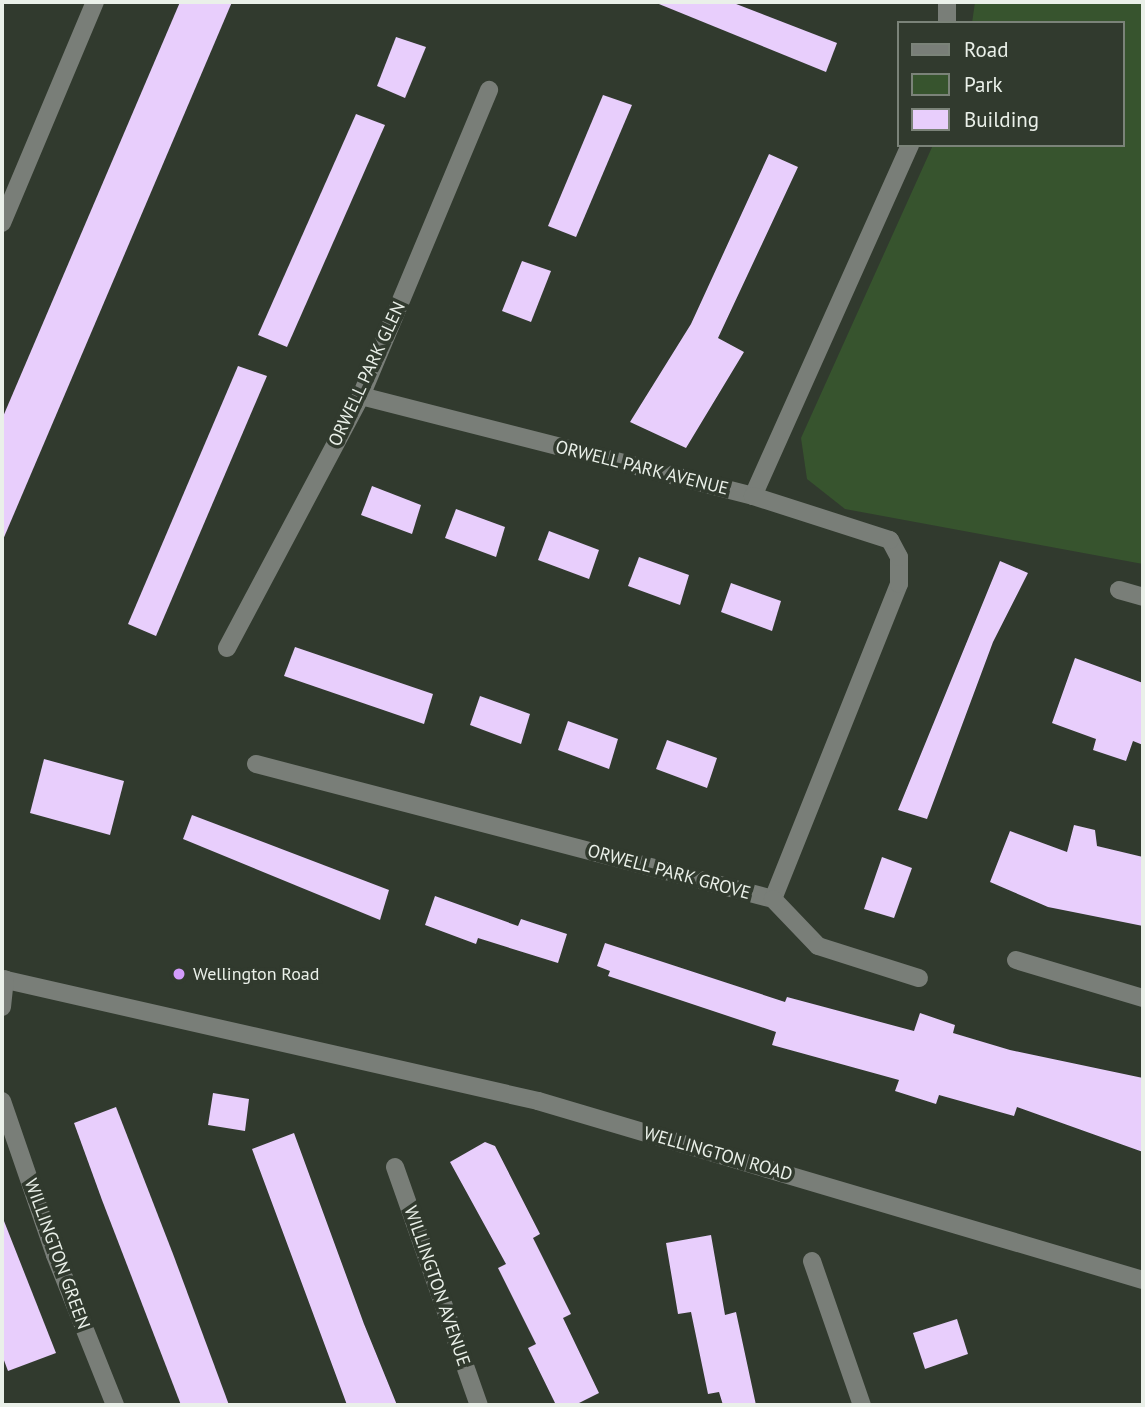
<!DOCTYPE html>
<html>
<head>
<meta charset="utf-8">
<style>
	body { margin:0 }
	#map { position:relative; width:1145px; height:1407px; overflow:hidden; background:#313a2e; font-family:"PT Sans",sans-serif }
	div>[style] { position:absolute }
	.green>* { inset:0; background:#37542e }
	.building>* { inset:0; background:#e8cefc }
	.minor>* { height:18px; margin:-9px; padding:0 9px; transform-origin:9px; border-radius:9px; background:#797e78 }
	.dots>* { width:19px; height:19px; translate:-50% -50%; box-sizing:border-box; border:4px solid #313a2e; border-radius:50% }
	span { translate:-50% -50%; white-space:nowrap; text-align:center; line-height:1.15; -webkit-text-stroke:7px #313a2e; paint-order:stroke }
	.street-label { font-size:18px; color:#eaf0e9 }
	.poi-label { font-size:18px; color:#eaf0e9 }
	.left { translate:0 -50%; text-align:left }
	.frame { position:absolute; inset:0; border:4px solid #eaf0e9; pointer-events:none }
	.legend { position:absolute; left:897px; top:21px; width:228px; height:126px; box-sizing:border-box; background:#313a2e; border:2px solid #7b8379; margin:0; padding:9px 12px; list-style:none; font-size:21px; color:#eaf0e9 }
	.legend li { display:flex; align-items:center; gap:14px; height:35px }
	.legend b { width:35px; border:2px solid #7b8379 }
</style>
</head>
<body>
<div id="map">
	<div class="green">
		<i style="clip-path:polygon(975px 2px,1143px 2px,1143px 564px,845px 509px,807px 479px,801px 438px,933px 145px,1122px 145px,1122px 23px,972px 23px)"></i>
	</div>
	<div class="building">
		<i style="clip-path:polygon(180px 2px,232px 2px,2px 542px,2px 419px)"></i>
		<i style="clip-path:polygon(654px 2px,731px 2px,837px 43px,826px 72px)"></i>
		<i style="clip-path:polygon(396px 37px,426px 47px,405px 98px,377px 86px)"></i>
		<i style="clip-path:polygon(603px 95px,632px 105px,576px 237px,548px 226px)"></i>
		<i style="clip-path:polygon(356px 114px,385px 125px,287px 347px,258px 335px)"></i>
		<i style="clip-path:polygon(769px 154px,798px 167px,718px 338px,744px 352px,686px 448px,630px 422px,691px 324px)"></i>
		<i style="clip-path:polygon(522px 261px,551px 271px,531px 322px,502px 311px)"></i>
		<i style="clip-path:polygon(238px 366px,267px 376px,156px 636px,128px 624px)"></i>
		<i style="clip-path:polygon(372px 486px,421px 505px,412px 534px,361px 515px)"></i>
		<i style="clip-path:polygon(456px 509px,505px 527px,496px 557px,445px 538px)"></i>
		<i style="clip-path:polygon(549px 531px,599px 550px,589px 579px,538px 560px)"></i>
		<i style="clip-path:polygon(639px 557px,689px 575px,680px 605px,628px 586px)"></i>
		<i style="clip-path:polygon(1000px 561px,1028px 573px,993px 642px,927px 819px,898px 810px)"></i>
		<i style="clip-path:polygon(731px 583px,781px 601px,772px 631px,721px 612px)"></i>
		<i style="clip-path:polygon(295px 647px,433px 694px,424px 724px,284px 676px)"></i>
		<i style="clip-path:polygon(1075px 658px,1143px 683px,1143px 745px,1133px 741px,1126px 761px,1093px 750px,1096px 739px,1052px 723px)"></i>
		<i style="clip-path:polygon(480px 696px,530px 714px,521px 744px,470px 725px)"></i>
		<i style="clip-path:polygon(568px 721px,618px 739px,609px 769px,558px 750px)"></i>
		<i style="clip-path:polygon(667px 740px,717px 758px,707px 788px,656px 769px)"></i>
		<i style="clip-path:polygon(44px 759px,124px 781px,110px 835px,30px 813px)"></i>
		<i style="clip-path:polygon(192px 815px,389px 890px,380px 920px,183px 839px)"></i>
		<i style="clip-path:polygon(1074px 825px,1095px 830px,1097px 846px,1143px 857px,1143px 926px,1048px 907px,990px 882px,1010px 831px,1067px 852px)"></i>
		<i style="clip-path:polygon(882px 857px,912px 868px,894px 918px,864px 909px)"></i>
		<i style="clip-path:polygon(435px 896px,518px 926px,521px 919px,567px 934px,558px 963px,478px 938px,476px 944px,425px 925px)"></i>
		<i style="clip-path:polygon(605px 943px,785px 1002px,787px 997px,914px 1031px,920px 1013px,955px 1025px,953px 1033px,1010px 1050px,1143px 1078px,1143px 1152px,1017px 1107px,1014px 1116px,939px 1095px,936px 1104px,895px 1091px,899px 1080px,772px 1045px,776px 1032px,608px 976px,610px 971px,597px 966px)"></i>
		<i style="clip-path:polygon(213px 1093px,249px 1099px,245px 1131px,208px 1125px)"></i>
		<i style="clip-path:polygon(116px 1107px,173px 1254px,229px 1405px,181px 1405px,102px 1200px,74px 1123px)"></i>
		<i style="clip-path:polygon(294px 1133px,364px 1324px,397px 1405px,347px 1405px,252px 1149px)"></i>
		<i style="clip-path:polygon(485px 1142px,495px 1146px,540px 1234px,533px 1238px,571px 1314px,563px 1318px,599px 1393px,575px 1405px,556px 1405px,528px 1348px,536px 1344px,498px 1268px,506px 1264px,450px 1162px)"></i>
		<i style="clip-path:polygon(2px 1216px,56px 1353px,8px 1371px,2px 1355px)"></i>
		<i style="clip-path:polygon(711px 1235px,725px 1315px,736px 1312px,756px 1405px,723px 1405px,719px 1392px,708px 1394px,691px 1312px,678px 1314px,666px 1243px)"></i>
		<i style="clip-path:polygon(957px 1319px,968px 1354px,925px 1369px,913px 1333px)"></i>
	</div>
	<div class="minor">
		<i style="left:947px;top:23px;width:21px;rotate:-90deg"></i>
		<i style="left:2px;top:223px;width:240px;rotate:-67.2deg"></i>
		<i style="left:361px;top:396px;width:405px;rotate:14.3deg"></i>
		<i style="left:753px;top:496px;width:385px;rotate:-65.9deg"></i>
		<i style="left:1119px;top:590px;width:25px;rotate:16deg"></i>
		<i style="left:227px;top:648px;width:285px;rotate:-62deg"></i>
		<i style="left:361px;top:396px;width:332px;rotate:-67.3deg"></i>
		<i style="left:256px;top:764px;width:534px;rotate:14.63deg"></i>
		<i style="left:773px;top:899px;width:339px;rotate:-68.2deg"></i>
		<i style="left:899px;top:584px;width:27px;rotate:-90deg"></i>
		<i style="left:899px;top:557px;width:19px;rotate:-118deg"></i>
		<i style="left:890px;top:540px;width:144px;rotate:-162.2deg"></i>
		<i style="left:773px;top:899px;width:65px;rotate:46.2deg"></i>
		<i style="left:818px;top:946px;width:106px;rotate:17.6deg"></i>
		<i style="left:1016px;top:960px;width:133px;rotate:16.7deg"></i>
		<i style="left:2px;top:979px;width:550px;rotate:12.82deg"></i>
		<i style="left:538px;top:1101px;width:631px;rotate:16.48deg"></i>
		<i style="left:2px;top:1007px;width:28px;rotate:-84deg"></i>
		<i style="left:2px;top:1101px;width:163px;rotate:71deg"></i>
		<i style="left:55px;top:1255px;width:162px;rotate:68.2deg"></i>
		<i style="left:395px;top:1167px;width:252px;rotate:70.6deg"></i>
		<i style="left:812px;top:1261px;width:152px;rotate:70.9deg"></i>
	</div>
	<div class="dots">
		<i style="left:179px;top:974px;background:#d49cfc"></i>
	</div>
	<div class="street-label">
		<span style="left:367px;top:374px;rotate:-65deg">ORWELL PARK GLEN</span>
		<span style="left:642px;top:468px;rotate:14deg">ORWELL PARK AVENUE</span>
		<span style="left:669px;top:872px;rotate:15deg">ORWELL PARK GROVE</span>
		<span style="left:718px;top:1154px;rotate:16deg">WELLINGTON ROAD</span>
		<span style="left:57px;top:1254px;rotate:70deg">WILLINGTON GREEN</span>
		<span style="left:437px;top:1286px;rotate:71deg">WILLINGTON AVENUE</span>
	</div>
	<div class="poi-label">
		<span class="left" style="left:193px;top:974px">Wellington Road</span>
	</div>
	<div class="frame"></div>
	<ul class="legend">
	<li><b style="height:9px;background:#797e78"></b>Road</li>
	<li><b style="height:19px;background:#37542e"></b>Park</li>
	<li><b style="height:19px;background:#e8cefc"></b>Building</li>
	</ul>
</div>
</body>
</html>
